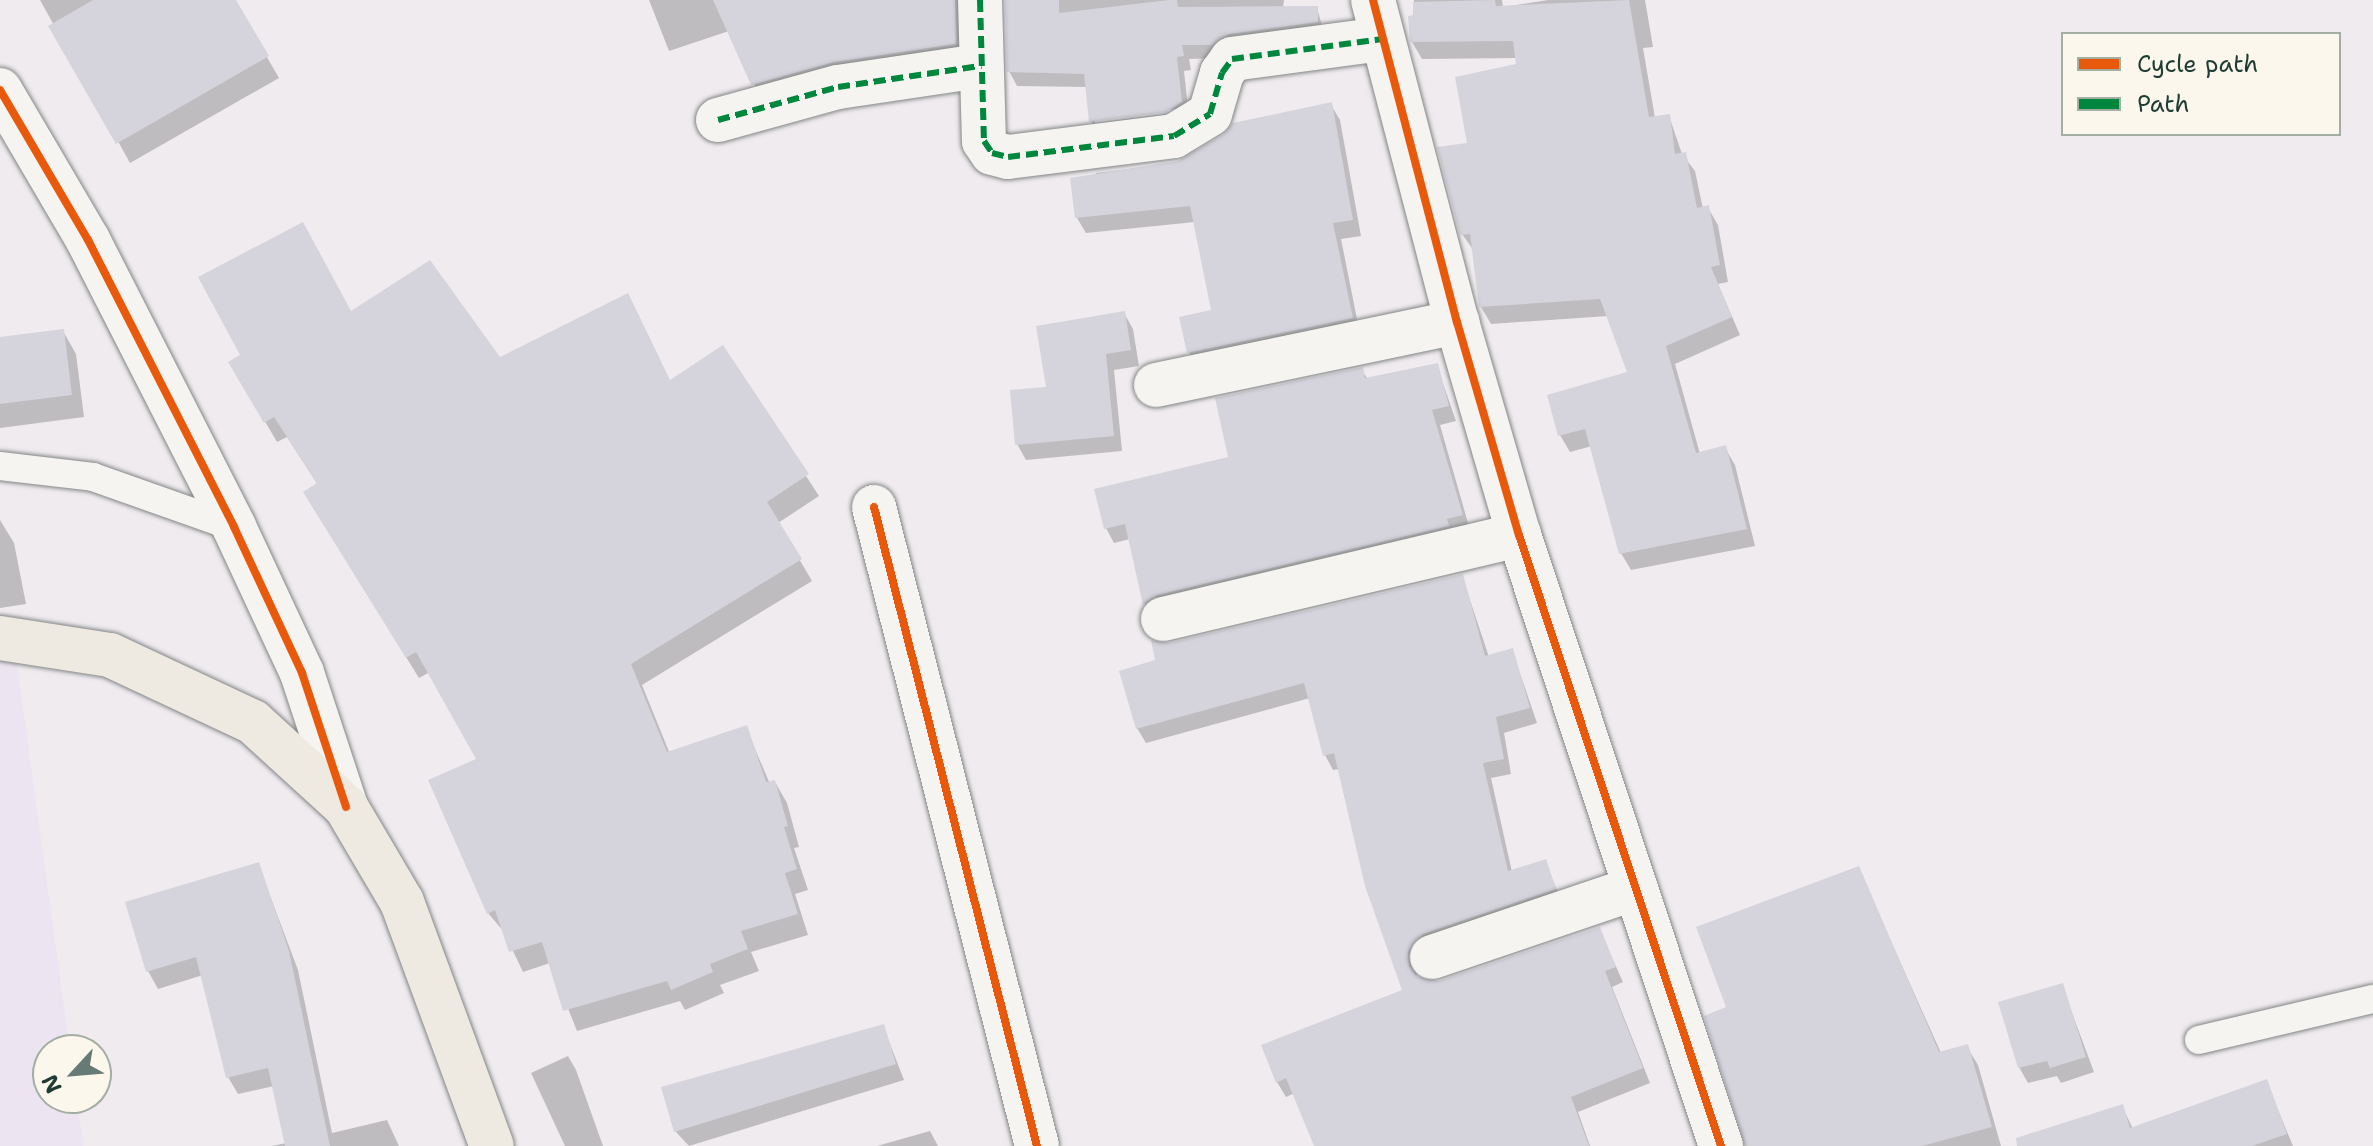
<!DOCTYPE html>
<html>
<head>
<meta charset="utf-8">
<style>
	body { margin:0 }
	#map { position:relative; width:2373px; height:1146px; overflow:hidden; background:#efebef; font-family:"Shantell Sans",sans-serif }
	div>[style] { position:absolute }
	.built>* { inset:0; background:#ece4f1 }
	.shadow>* { inset:0; background:#0003 }
	.building>* { inset:0; background:#d5d3dc }
	.roads { filter:drop-shadow(0 0 2px #828686) drop-shadow(0 0 2px #828686) }
	.lane>* { height:28px; margin:-14px; padding:0 14px; transform-origin:14px; border-radius:14px; background:#f5f4f1 }
	.street>* { height:44px; margin:-22px; padding:0 22px; transform-origin:22px; border-radius:22px; background:#f5f4f1 }
	.primary>* { height:44px; margin:-22px; padding:0 22px; transform-origin:22px; border-radius:22px; background:#eee9e1 }
	.quiet>* { height:6px; margin-top:-3px; transform-origin:0; background:repeating-linear-gradient(90deg,#00873e 0 12px,transparent 0 18px) }
	.cycleway>* { height:8px; margin:-4px; padding:0 4px; transform-origin:4px; border-radius:4px; background:#e8590c }
	span { translate:-50% -50%; white-space:nowrap; text-align:center; line-height:1.15; -webkit-text-stroke:6px #fbf7ec; paint-order:stroke }
	.legend { position:absolute; left:2061px; top:32px; width:280px; height:104px; box-sizing:border-box; background:#fbf7ec; border:2px solid #a3ada2; margin:0; padding:10px 14px; list-style:none; font-size:24px; color:#1f3d34 }
	.legend li { display:flex; align-items:center; gap:16px; height:40px }
	.legend b { width:40px; border:2px solid #a3ada2 }
	.north { position:absolute; left:32px; top:1034px; width:80px; height:80px; box-sizing:border-box; background:#fbf7ec; border:2px solid #a3ada2; border-radius:50%; rotate:244deg; font-size:22px; font-weight:700; line-height:32px; text-align:center; color:#1f3d34 }
	.north::after { content:''; display:block; margin:auto; width:28px; height:36px; background:#687a75; clip-path:polygon(50% 0,100% 100%,50% 72%,0 100%) }
</style>
</head>
<body>
<div id="map">
	<div class="built">
		<i style="clip-path:polygon(13px 636px,70px 1050px,48px 1050px,48px 1098px,77px 1098px,83px 1146px,0 1146px,0 638px)"></i>
	</div>
	<div class="shadow">
		<i style="clip-path:polygon(40px 0,234px 0,279px 78px,130px 163px)"></i>
		<i style="clip-path:polygon(649px 0,970px 0,963px 58px,761px 98px,729px 31px,669px 51px)"></i>
		<i style="clip-path:polygon(evenodd,1007px 0,1284px 0,1283px 8px,1317px 8px,1325px 36px,1220px 58px,1189px 59px,1191px 70px,1184px 71px,1189px 117px,1099px 135px,1091px 121px,1088px 87px,1017px 86px,1009px 71px,1007px 0,1175px 109px,1176px 113px,1095px 123px,1095px 119px,1175px 109px)"></i>
		<i style="clip-path:polygon(1414px 0,1502px 0,1503px 7px,1548px 0,1645px 0,1653px 47px,1643px 48px,1655px 118px,1669px 116px,1682px 154px,1695px 171px,1703px 209px,1708px 208px,1718px 225px,1728px 282px,1718px 284px,1740px 335px,1675px 364px,1700px 454px,1725px 448px,1735px 465px,1755px 546px,1631px 570px,1621px 553px,1592px 446px,1570px 452px,1560px 435px,1629px 374px,1608px 316px,1491px 324px,1481px 307px,1474px 251px,1462px 234px,1469px 145px,1518px 66px,1517px 58px,1422px 59px,1412px 42px)"></i>
		<i style="clip-path:polygon(1331px 105px,1340px 120px,1361px 236px,1341px 239px,1360px 334px,1198px 368px,1189px 352px,1213px 311px,1195px 222px,1086px 233px,1077px 218px,1096px 173px,1178px 163px)"></i>
		<i style="clip-path:polygon(1124px 313px,1133px 329px,1139px 366px,1114px 370px,1122px 451px,1026px 460px,1017px 444px,1049px 388px)"></i>
		<i style="clip-path:polygon(351px 314px,499px 359px,671px 382px,723px 348px,819px 496px,778px 523px,812px 581px,642px 685px,670px 754px,746px 728px,770px 784px,775px 782px,787px 803px,799px 847px,794px 848px,808px 890px,795px 894px,808px 935px,751px 952px,759px 971px,720px 985px,724px 993px,685px 1010px,680px 1001px,577px 1031px,550px 963px,523px 972px,504px 932px,488px 913px,479px 760px,430px 672px,419px 678px,317px 513px,318px 485px,287px 437px,277px 442px,231px 363px)"></i>
		<i style="clip-path:polygon(63px 331px,76px 354px,84px 417px,0 428px,0 339px)"></i>
		<i style="clip-path:polygon(1437px 366px,1456px 421px,1440px 425px,1470px 530px,1153px 619px,1145px 605px,1130px 539px,1114px 543px,1106px 528px,1230px 459px,1362px 370px,1368px 380px)"></i>
		<i style="clip-path:polygon(0 520px,14px 543px,26px 604px,0 608px)"></i>
		<i style="clip-path:polygon(1462px 576px,1489px 657px,1512px 650px,1537px 723px,1504px 733px,1511px 774px,1491px 778px,1512px 872px,1545px 862px,1563px 904px,1421px 957px,1416px 978px,1439px 983px,1599px 929px,1623px 982px,1612px 987px,1650px 1083px,1578px 1112px,1590px 1146px,1391px 1146px,1295px 1093px,1286px 1097px,1277px 1082px,1405px 991px,1340px 769px,1333px 770px,1325px 755px,1310px 698px,1146px 743px,1137px 728px,1158px 661px,1169px 645px)"></i>
		<i style="clip-path:polygon(258px 864px,298px 970px,332px 1133px,387px 1120px,399px 1146px,272px 1146px,286px 1143px,274px 1086px,238px 1094px,228px 1077px,203px 975px,158px 989px,148px 971px)"></i>
		<i style="clip-path:polygon(1858px 868px,1941px 1053px,1967px 1047px,1978px 1065px,2001px 1146px,1752px 1146px,1728px 1008px)"></i>
		<i style="clip-path:polygon(2062px 986px,2094px 1072px,2061px 1083px,2057px 1076px,2028px 1083px,2019px 1067px)"></i>
		<i style="clip-path:polygon(883px 1026px,904px 1080px,689px 1146px,676px 1132px,663px 1088px)"></i>
		<i style="clip-path:polygon(568px 1056px,576px 1070px,603px 1146px,565px 1146px,531px 1073px)"></i>
		<i style="clip-path:polygon(2266px 1081px,2293px 1146px,2081px 1146px,2122px 1106px,2133px 1129px)"></i>
		<i style="clip-path:polygon(930px 1131px,938px 1146px,877px 1146px)"></i>
	</div>
	<div class="building">
		<i style="clip-path:polygon(93px 0,236px 0,269px 56px,116px 144px,48px 26px)"></i>
		<i style="clip-path:polygon(713px 0,955px 0,956px 44px,834px 62px,751px 85px)"></i>
		<i style="clip-path:polygon(1005px 0,1059px 0,1059px 13px,1169px 0,1177px 0,1178px 7px,1318px 6px,1318px 22px,1229px 34px,1212px 45px,1182px 45px,1184px 56px,1177px 57px,1182px 102px,1166px 112px,1089px 122px,1084px 74px,1007px 72px)"></i>
		<i style="clip-path:polygon(1495px 0,1496px 6px,1629px 0,1649px 117px,1670px 114px,1675px 154px,1686px 152px,1697px 208px,1709px 205px,1720px 265px,1711px 267px,1732px 317px,1666px 346px,1696px 453px,1726px 445px,1747px 529px,1619px 554px,1585px 429px,1558px 436px,1547px 395px,1627px 372px,1600px 299px,1479px 307px,1470px 234px,1460px 235px,1437px 147px,1467px 143px,1455px 77px,1516px 64px,1513px 41px,1410px 42px,1408px 16px,1414px 15px,1413px 2px)"></i>
		<i style="clip-path:polygon(1332px 102px,1353px 220px,1333px 223px,1353px 318px,1187px 353px,1179px 317px,1211px 310px,1190px 206px,1075px 218px,1070px 178px,1178px 161px,1223px 135px,1233px 123px)"></i>
		<i style="clip-path:polygon(303px 222px,351px 311px,430px 260px,500px 357px,628px 293px,670px 380px,723px 345px,809px 474px,767px 502px,802px 559px,631px 664px,667px 752px,747px 725px,766px 782px,775px 780px,788px 826px,784px 827px,797px 869px,785px 873px,798px 914px,741px 931px,748px 949px,710px 964px,713px 972px,671px 990px,667px 981px,563px 1011px,542px 942px,509px 952px,495px 910px,487px 914px,428px 780px,476px 759px,416px 652px,406px 658px,303px 492px,317px 483px,274px 417px,264px 423px,228px 362px,240px 355px,198px 277px)"></i>
		<i style="clip-path:polygon(1125px 311px,1131px 350px,1106px 354px,1114px 436px,1015px 445px,1010px 390px,1046px 387px,1036px 326px)"></i>
		<i style="clip-path:polygon(64px 329px,72px 395px,0 404px,0 337px)"></i>
		<i style="clip-path:polygon(1438px 363px,1449px 406px,1432px 410px,1463px 515px,1447px 519px,1449px 526px,1157px 595px,1143px 605px,1125px 524px,1104px 529px,1094px 489px,1228px 457px,1215px 398px,1363px 367px,1365px 378px)"></i>
		<i style="clip-path:polygon(1463px 574px,1485px 656px,1513px 648px,1530px 708px,1496px 717px,1504px 759px,1483px 763px,1508px 871px,1546px 859px,1556px 889px,1423px 934px,1408px 951px,1409px 966px,1416px 976px,1439px 981px,1600px 927px,1616px 967px,1605px 971px,1643px 1068px,1571px 1097px,1589px 1146px,1314px 1146px,1286px 1078px,1276px 1083px,1261px 1045px,1402px 990px,1365px 886px,1334px 753px,1323px 756px,1304px 683px,1136px 729px,1119px 671px,1155px 660px,1151px 640px,1169px 643px)"></i>
		<i style="clip-path:polygon(259px 862px,289px 951px,330px 1146px,285px 1146px,268px 1068px,226px 1078px,196px 957px,146px 972px,125px 902px)"></i>
		<i style="clip-path:polygon(1859px 866px,1939px 1052px,1968px 1044px,1992px 1127px,1922px 1146px,1745px 1146px,1704px 1016px,1726px 1007px,1696px 927px)"></i>
		<i style="clip-path:polygon(2063px 983px,2086px 1057px,2050px 1068px,2047px 1061px,2018px 1068px,1998px 1002px)"></i>
		<i style="clip-path:polygon(884px 1024px,896px 1064px,674px 1132px,661px 1087px)"></i>
		<i style="clip-path:polygon(2267px 1079px,2287px 1134px,2252px 1146px,2017px 1146px,2016px 1138px,2123px 1104px,2130px 1128px)"></i>
	</div>
	<div class="roads">
		<div class="lane">
			<i style="left:0;top:466px;width:94px;rotate:6.7deg"></i>
			<i style="left:93px;top:477px;width:150px;rotate:19.5deg"></i>
			<i style="left:2199px;top:1040px;width:179px;rotate:-13.3deg"></i>
		</div>
		<div class="street">
			<i style="left:980px;top:0;width:141px;rotate:88.4deg"></i>
			<i style="left:984px;top:141px;width:14px;rotate:56deg"></i>
			<i style="left:992px;top:153px;width:16px;rotate:14deg"></i>
			<i style="left:1008px;top:157px;width:167px;rotate:-7.2deg"></i>
			<i style="left:1174px;top:136px;width:42px;rotate:-31.4deg"></i>
			<i style="left:1210px;top:114px;width:43px;rotate:-73.7deg"></i>
			<i style="left:1222px;top:73px;width:17px;rotate:-54deg"></i>
			<i style="left:1232px;top:59px;width:150px;rotate:-7.6deg"></i>
			<i style="left:1373px;top:0;width:333px;rotate:75.4deg"></i>
			<i style="left:1457px;top:322px;width:222px;rotate:73.8deg"></i>
			<i style="left:1519px;top:535px;width:644px;rotate:71.71deg"></i>
			<i style="left:0;top:90px;width:174px;rotate:59.6deg"></i>
			<i style="left:88px;top:240px;width:322px;rotate:63deg"></i>
			<i style="left:234px;top:527px;width:161px;rotate:65deg"></i>
			<i style="left:302px;top:673px;width:141px;rotate:71.8deg"></i>
			<i style="left:718px;top:120px;width:124px;rotate:-15.4deg"></i>
			<i style="left:838px;top:87px;width:145px;rotate:-8.4deg"></i>
			<i style="left:1156px;top:385px;width:308px;rotate:-11.8deg"></i>
			<i style="left:874px;top:507px;width:659px;rotate:75.69deg"></i>
			<i style="left:1163px;top:619px;width:366px;rotate:-13.3deg"></i>
			<i style="left:1432px;top:957px;width:215px;rotate:-18.7deg"></i>
		</div>
		<div class="primary">
			<i style="left:0;top:638px;width:111px;rotate:8.8deg"></i>
			<i style="left:110px;top:655px;width:158px;rotate:25.1deg"></i>
			<i style="left:253px;top:722px;width:126px;rotate:42.4deg"></i>
			<i style="left:346px;top:807px;width:110px;rotate:59.5deg"></i>
			<i style="left:402px;top:902px;width:260px;rotate:69.8deg"></i>
		</div>
	</div>
	<div class="quiet">
		<i style="left:980px;top:0;width:141px;rotate:88.4deg"></i>
		<i style="left:984px;top:141px;width:14px;rotate:56deg"></i>
		<i style="left:992px;top:153px;width:16px;rotate:14deg"></i>
		<i style="left:1008px;top:157px;width:167px;rotate:-7.2deg"></i>
		<i style="left:1174px;top:136px;width:42px;rotate:-31.4deg"></i>
		<i style="left:1210px;top:114px;width:43px;rotate:-73.7deg"></i>
		<i style="left:1222px;top:73px;width:17px;rotate:-54deg"></i>
		<i style="left:1232px;top:59px;width:150px;rotate:-7.6deg"></i>
		<i style="left:718px;top:120px;width:124px;rotate:-15.4deg"></i>
		<i style="left:838px;top:87px;width:145px;rotate:-8.4deg"></i>
	</div>
	<div class="cycleway">
		<i style="left:1373px;top:0;width:333px;rotate:75.4deg"></i>
		<i style="left:1457px;top:322px;width:222px;rotate:73.8deg"></i>
		<i style="left:1519px;top:535px;width:644px;rotate:71.71deg"></i>
		<i style="left:0;top:90px;width:174px;rotate:59.6deg"></i>
		<i style="left:88px;top:240px;width:322px;rotate:63deg"></i>
		<i style="left:234px;top:527px;width:161px;rotate:65deg"></i>
		<i style="left:302px;top:673px;width:141px;rotate:71.8deg"></i>
		<i style="left:874px;top:507px;width:659px;rotate:75.69deg"></i>
	</div>
	<ul class="legend">
	<li><b style="height:10px;background:#e8590c"></b>Cycle path</li>
	<li><b style="height:10px;background:#00873e"></b>Path</li>
	</ul>
	<div class="north">N</div>
</div>
</body>
</html>
